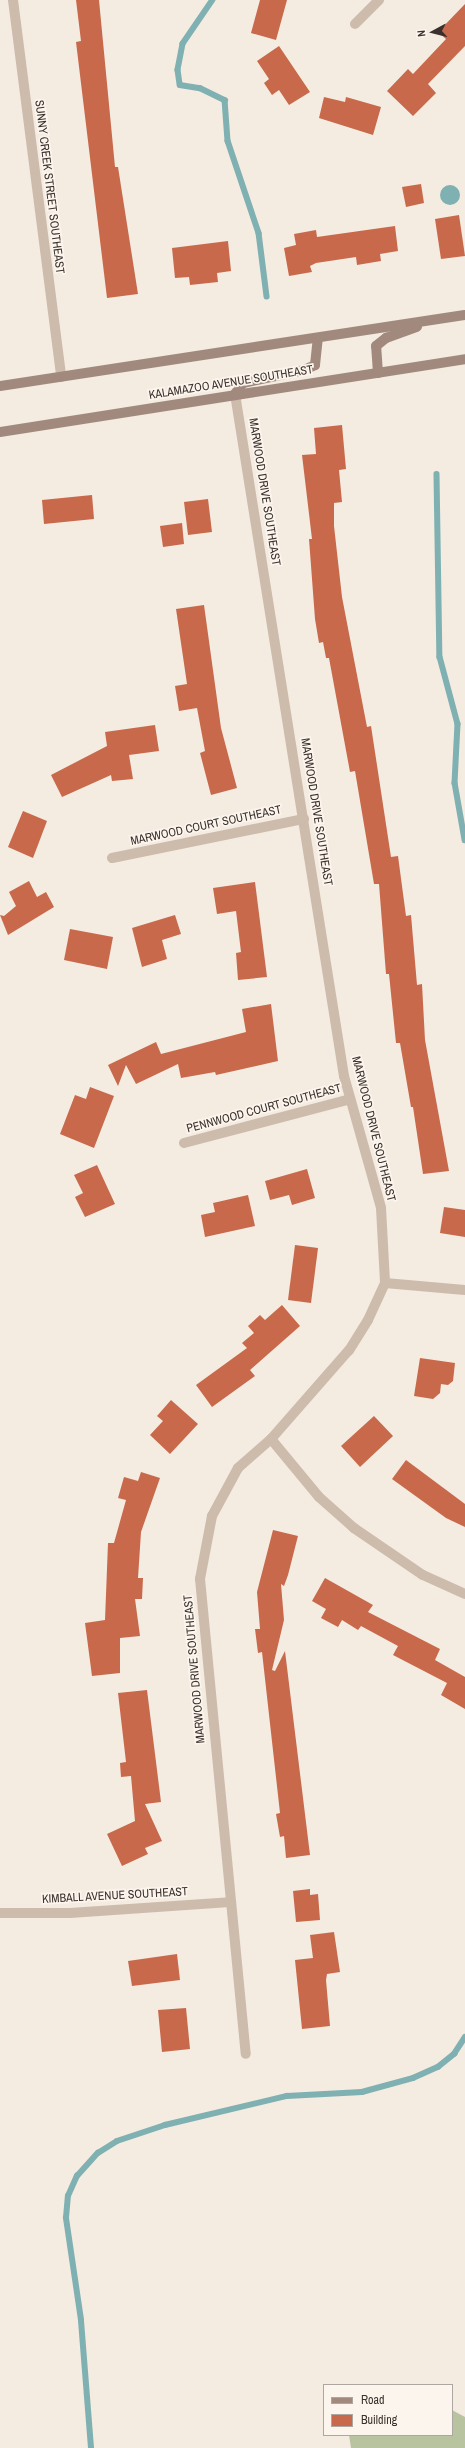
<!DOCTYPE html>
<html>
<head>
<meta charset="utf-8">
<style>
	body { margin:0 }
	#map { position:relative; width:465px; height:2448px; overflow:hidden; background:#f4ebe1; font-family:"Archivo Narrow",sans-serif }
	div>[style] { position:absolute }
	.green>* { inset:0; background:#b8c4a0 }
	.water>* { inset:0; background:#7fb0b2 }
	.round { border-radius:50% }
	.stream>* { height:5.5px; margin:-2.75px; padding:0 2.75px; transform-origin:2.75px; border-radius:2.75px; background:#7fb0b2 }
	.building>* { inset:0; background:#c8694b }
	.street>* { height:10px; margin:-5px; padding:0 5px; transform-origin:5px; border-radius:5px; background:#cdbbac }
	.secondary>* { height:10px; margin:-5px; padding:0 5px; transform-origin:5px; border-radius:5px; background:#a18a7d }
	span { translate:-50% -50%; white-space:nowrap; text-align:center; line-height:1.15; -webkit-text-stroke:3.5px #fbf5ee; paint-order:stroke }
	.street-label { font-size:12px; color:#3b302b }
	.legend { position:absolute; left:323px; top:2384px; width:130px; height:52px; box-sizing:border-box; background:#fbf5ee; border:1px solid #aea6a0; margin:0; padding:5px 7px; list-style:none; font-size:12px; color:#3b302b }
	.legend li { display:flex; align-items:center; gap:8px; height:20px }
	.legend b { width:20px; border:1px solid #aea6a0 }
	.north { position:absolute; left:413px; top:12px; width:40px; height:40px; -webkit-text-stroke:3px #fbf5ee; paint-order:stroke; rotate:263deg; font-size:11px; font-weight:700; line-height:16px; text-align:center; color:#3b302b }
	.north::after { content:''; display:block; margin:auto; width:14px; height:18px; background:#3b302b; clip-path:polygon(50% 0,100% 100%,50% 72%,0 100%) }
</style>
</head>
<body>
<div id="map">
	<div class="green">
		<i style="clip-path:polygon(452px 2410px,465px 2417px,465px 2448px,351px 2448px,349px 2435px,452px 2435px)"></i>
	</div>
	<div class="water">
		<i class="round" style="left:440px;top:185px;width:20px;height:20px"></i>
	</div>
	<div class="stream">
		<i style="left:213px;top:0;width:53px;rotate:124.3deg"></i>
		<i style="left:183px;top:44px;width:26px;rotate:101deg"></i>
		<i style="left:178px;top:70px;width:15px;rotate:82deg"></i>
		<i style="left:180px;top:85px;width:20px;rotate:9deg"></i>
		<i style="left:200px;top:88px;width:28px;rotate:26deg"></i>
		<i style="left:225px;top:100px;width:41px;rotate:85.8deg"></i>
		<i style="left:228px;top:141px;width:97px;rotate:71.4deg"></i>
		<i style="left:259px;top:233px;width:64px;rotate:82.8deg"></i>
		<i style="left:437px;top:474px;width:183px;rotate:89.1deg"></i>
		<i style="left:440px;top:657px;width:69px;rotate:75deg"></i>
		<i style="left:458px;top:724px;width:59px;rotate:92.9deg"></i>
		<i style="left:455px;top:783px;width:58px;rotate:80deg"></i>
		<i style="left:91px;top:2448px;width:128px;rotate:-94.5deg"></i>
		<i style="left:81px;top:2320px;width:103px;rotate:-98.4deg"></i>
		<i style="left:66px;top:2218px;width:22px;rotate:-85deg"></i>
		<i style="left:68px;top:2196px;width:22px;rotate:-66deg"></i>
		<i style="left:77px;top:2176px;width:31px;rotate:-48deg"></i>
		<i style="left:98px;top:2153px;width:22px;rotate:-32deg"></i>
		<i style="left:117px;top:2141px;width:51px;rotate:-18.4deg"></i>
		<i style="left:165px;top:2125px;width:125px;rotate:-13.4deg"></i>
		<i style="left:287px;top:2096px;width:75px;rotate:-3.1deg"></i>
		<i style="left:362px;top:2092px;width:53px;rotate:-15.4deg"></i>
		<i style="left:413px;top:2078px;width:27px;rotate:-24deg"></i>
		<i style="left:438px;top:2067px;width:21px;rotate:-39deg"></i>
		<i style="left:454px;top:2054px;width:20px;rotate:-57deg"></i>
	</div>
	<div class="building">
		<i style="clip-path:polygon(76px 0,99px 0,115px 167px,118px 167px,138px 294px,107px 298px,76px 42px,81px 41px)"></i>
		<i style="clip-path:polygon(260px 0,287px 0,276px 40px,251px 33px)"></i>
		<i style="clip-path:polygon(465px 4px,465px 46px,428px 84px,436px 93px,413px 116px,387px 91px,408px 69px,413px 74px,446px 39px,438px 32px)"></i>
		<i style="clip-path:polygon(279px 46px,310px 92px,289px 105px,279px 90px,272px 95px,264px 83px,269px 79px,257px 61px)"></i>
		<i style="clip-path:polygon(324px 97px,345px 102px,346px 97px,381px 107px,373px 135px,319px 118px)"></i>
		<i style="clip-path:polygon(421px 184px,424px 203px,406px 207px,402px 187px)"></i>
		<i style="clip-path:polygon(459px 215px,465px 256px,441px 259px,435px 219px)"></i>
		<i style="clip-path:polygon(395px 226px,398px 251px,380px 254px,381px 261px,357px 265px,356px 257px,316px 263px,310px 266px,312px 272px,289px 276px,284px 248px,296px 245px,294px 234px,316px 230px,317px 237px)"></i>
		<i style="clip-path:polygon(228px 241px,231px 271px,217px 273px,218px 282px,190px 285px,189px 277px,175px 278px,172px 248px)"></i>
		<i style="clip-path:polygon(342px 425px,346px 469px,339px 470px,342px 502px,334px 503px,334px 526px,342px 597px,367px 727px,371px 726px,391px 857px,398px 856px,406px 916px,411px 915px,417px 985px,422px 984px,425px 1040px,449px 1171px,423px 1174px,413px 1107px,411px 1107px,400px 1043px,396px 1043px,389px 974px,386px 974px,379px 884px,374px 884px,355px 771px,350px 772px,329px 658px,326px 658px,323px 642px,319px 643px,315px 619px,309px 539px,312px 539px,302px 455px,316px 454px,314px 428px)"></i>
		<i style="clip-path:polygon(92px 495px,94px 519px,44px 524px,42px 500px)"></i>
		<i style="clip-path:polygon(208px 499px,212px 532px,188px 535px,184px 502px)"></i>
		<i style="clip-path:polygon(182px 523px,184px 544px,163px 547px,160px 526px)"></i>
		<i style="clip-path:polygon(204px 605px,221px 728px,237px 788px,211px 795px,200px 753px,205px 751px,197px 708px,179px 711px,175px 686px,187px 684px,176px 609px)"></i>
		<i style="clip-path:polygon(155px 725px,159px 751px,129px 755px,133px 779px,112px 781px,111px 775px,62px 797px,51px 775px,107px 746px,105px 732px)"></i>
		<i style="clip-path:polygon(23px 811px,47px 821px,33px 858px,8px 847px)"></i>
		<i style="clip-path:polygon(29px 881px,37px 897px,46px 892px,54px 907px,8px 935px,0 915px,4px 916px,16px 906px,9px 892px)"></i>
		<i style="clip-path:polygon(255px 882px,267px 977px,238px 980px,236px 953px,241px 952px,236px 911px,217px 914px,213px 888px)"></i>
		<i style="clip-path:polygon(175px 915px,181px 934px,162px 940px,167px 959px,142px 967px,132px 928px)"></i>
		<i style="clip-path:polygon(70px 929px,113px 937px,107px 969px,64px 960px)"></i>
		<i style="clip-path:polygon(271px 1004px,278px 1061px,216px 1075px,215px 1072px,181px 1078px,178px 1064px,136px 1084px,126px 1065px,118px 1086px,108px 1065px,156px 1042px,161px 1054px,246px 1032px,242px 1009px)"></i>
		<i style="clip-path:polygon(90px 1087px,114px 1096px,94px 1148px,60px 1134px,75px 1095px,86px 1099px)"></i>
		<i style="clip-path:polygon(97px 1165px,115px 1204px,85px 1217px,75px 1197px,83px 1193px,74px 1175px)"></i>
		<i style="clip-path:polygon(307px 1169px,315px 1198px,292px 1205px,289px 1195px,270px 1200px,265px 1181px)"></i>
		<i style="clip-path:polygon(248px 1195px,255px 1226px,205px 1237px,201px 1215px,215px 1212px,213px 1203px)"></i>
		<i style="clip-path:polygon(444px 1207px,465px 1210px,465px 1237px,440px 1233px)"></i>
		<i style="clip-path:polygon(295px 1245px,318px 1248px,311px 1303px,288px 1300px)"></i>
		<i style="clip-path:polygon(282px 1305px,300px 1326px,250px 1370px,255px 1376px,212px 1407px,196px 1385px,247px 1348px,242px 1343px,254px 1333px,248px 1326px,260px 1315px,265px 1320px)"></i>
		<i style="clip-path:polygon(420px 1358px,455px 1363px,453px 1381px,448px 1385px,441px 1384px,440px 1393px,433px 1399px,414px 1396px)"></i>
		<i style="clip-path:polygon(171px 1400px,198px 1424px,170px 1454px,150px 1435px,163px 1421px,157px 1416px)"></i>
		<i style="clip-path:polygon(374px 1416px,393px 1436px,360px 1467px,341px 1446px)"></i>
		<i style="clip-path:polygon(406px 1460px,465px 1504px,465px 1527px,446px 1518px,392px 1479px)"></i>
		<i style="clip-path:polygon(141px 1472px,160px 1478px,141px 1532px,138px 1578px,143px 1578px,142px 1599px,135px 1599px,140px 1636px,120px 1638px,120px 1673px,92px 1676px,85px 1623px,105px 1620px,108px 1543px,114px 1543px,126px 1500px,118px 1498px,124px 1477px,138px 1481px)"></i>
		<i style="clip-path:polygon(273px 1530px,298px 1536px,288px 1575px,284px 1586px,281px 1584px,284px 1620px,272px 1670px,275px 1671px,285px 1651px,310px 1855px,286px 1858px,284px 1836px,280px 1837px,276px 1814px,280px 1813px,262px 1652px,258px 1653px,255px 1629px,260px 1629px,257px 1592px)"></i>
		<i style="clip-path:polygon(325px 1578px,373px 1605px,368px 1612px,440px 1649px,435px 1660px,465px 1677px,465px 1709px,441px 1695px,447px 1683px,393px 1655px,398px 1646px,361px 1626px,358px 1630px,342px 1620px,338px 1627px,321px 1618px,326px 1609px,312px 1601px)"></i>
		<i style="clip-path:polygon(147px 1690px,161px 1802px,145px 1804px,162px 1841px,145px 1848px,148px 1854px,122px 1866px,107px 1834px,135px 1821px,131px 1776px,121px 1777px,120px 1763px,126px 1762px,118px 1693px)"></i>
		<i style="clip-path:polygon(310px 1889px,310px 1895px,318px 1894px,320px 1920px,296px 1922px,293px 1891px)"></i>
		<i style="clip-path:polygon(334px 1932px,340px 1972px,327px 1974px,326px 1980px,330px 2026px,302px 2029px,295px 1960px,313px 1958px,310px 1935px)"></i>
		<i style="clip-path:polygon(177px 1954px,180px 1980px,132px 1986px,128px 1961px)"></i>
		<i style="clip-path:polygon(186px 2008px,190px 2049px,162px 2052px,158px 2010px)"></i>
	</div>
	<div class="street">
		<i style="left:13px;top:0;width:380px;rotate:82.7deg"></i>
		<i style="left:355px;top:24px;width:34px;rotate:-45deg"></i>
		<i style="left:235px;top:394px;width:691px;rotate:80.92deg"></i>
		<i style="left:344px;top:1076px;width:137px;rotate:74.3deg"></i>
		<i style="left:381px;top:1208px;width:75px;rotate:86.9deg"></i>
		<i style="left:385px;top:1283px;width:41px;rotate:114.7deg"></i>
		<i style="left:368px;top:1320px;width:36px;rotate:122deg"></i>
		<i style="left:349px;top:1350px;width:118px;rotate:131.2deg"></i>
		<i style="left:271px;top:1439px;width:44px;rotate:138.7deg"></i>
		<i style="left:238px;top:1468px;width:55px;rotate:118.4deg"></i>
		<i style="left:212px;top:1516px;width:64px;rotate:100.8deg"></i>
		<i style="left:200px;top:1579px;width:477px;rotate:84.5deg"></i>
		<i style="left:112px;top:858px;width:196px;rotate:-11.5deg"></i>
		<i style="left:184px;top:1143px;width:172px;rotate:-14.8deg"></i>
		<i style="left:385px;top:1283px;width:80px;rotate:5deg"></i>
		<i style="left:271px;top:1439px;width:75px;rotate:50.4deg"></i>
		<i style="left:319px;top:1497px;width:47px;rotate:41.5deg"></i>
		<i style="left:354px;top:1528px;width:83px;rotate:34.3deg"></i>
		<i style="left:423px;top:1575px;width:46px;rotate:24.3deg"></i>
		<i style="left:0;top:1913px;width:70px"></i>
		<i style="left:70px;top:1913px;width:160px;rotate:-3.9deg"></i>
	</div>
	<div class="secondary">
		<i style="left:378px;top:373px;width:27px;rotate:-94deg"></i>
		<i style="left:376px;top:346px;width:13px;rotate:-39deg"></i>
		<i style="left:386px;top:338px;width:33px;rotate:-20deg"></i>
		<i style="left:0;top:386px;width:470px;rotate:-8.7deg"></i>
		<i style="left:235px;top:394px;width:14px;rotate:-54deg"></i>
		<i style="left:243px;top:383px;width:62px;rotate:-12deg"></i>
		<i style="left:304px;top:370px;width:12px;rotate:-24deg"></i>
		<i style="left:315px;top:365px;width:27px;rotate:-84deg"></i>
		<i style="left:0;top:432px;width:471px;rotate:-8.9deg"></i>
	</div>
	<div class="street-label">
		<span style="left:49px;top:187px;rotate:83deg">SUNNY CREEK STREET SOUTHEAST</span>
		<span style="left:231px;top:383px;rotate:-9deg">KALAMAZOO AVENUE SOUTHEAST</span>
		<span style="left:264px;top:492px;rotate:81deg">MARWOOD DRIVE SOUTHEAST</span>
		<span style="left:316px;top:812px;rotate:81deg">MARWOOD DRIVE SOUTHEAST</span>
		<span style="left:206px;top:826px;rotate:-12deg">MARWOOD COURT SOUTHEAST</span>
		<span style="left:264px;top:1109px;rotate:-15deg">PENNWOOD COURT SOUTHEAST</span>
		<span style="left:373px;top:1129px;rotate:76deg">MARWOOD DRIVE SOUTHEAST</span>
		<span style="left:195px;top:1669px;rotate:-95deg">MARWOOD DRIVE SOUTHEAST</span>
		<span style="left:115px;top:1896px;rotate:-3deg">KIMBALL AVENUE SOUTHEAST</span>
	</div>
	<ul class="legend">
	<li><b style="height:5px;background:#a18a7d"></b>Road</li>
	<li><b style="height:11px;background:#c8694b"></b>Building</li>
	</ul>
	<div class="north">N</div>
</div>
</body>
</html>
